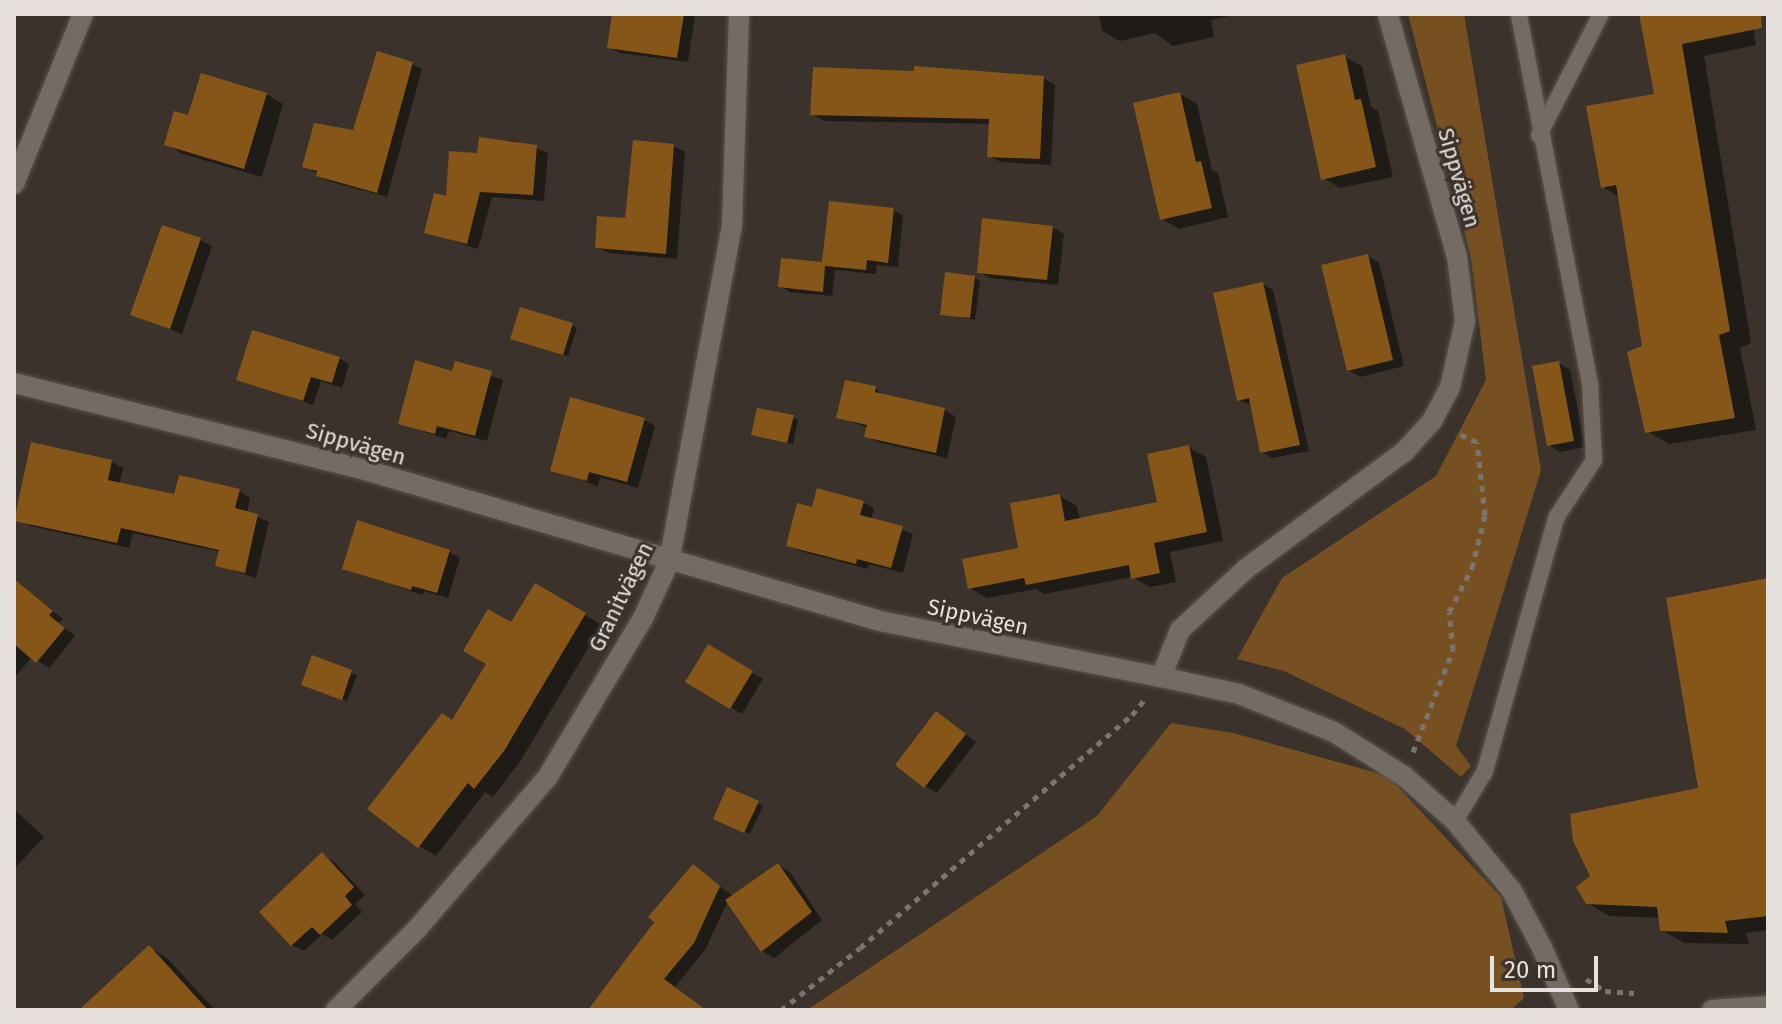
<!DOCTYPE html>
<html>
<head>
<meta charset="utf-8">
<style>
	body { margin:0 }
	#map { position:relative; width:1782px; height:1024px; overflow:hidden; background:#3b332b; font-family:"Fira Sans",sans-serif }
	div>[style] { position:absolute }
	.green>* { inset:0; background:#775021 }
	.shadow>* { inset:0; background:#0007 }
	.building>* { inset:0; background:#855617 }
	.path>* { height:5px; margin-top:-2.5px; transform-origin:0; background:repeating-linear-gradient(90deg,#7c756f 0 6px,transparent 0 12px) }
	.roads { filter:drop-shadow(0 0 2px #59524c) drop-shadow(0 0 2px #59524c) }
	.service>* { height:16px; margin:-8px; padding:0 8px; transform-origin:8px; border-radius:8px; background:#746b63 }
	.minor>* { height:20px; margin:-10px; padding:0 10px; transform-origin:10px; border-radius:10px; background:#746b63 }
	span { translate:-50% -50%; white-space:nowrap; text-align:center; line-height:1.15; -webkit-text-stroke:6px #3b332b; paint-order:stroke }
	.street-label { font-size:22px; color:#e6e1dc }
	.frame { position:absolute; inset:0; border:16px solid #e6e1dc; pointer-events:none }
	.scale { position:absolute; left:1490px; top:956px; width:108px; height:36px; box-sizing:border-box; border:4px solid #e6e1dc; border-top:0; padding-left:10px; font-size:24px; line-height:28px; white-space:nowrap; color:#e6e1dc; -webkit-text-stroke:6px #3b332b; paint-order:stroke }
</style>
</head>
<body>
<div id="map">
	<div class="green">
		<i style="clip-path:polygon(1408px 14px,1464px 14px,1541px 470px,1456px 746px,1471px 766px,1461px 777px,1405px 729px,1284px 671px,1237px 659px,1282px 578px,1436px 476px,1486px 380px,1471px 258px)"></i>
		<i style="clip-path:polygon(1171px 723px,1233px 733px,1388px 776px,1501px 897px,1524px 998px,1511px 1010px,807px 1010px,1097px 816px)"></i>
	</div>
	<div class="shadow">
		<i style="clip-path:polygon(614px 14px,695px 14px,688px 62px,620px 53px,609px 47px)"></i>
		<i style="clip-path:polygon(1099px 14px,1238px 14px,1211px 20px,1214px 37px,1173px 46px,1155px 33px,1120px 41px,1102px 31px)"></i>
		<i style="clip-path:polygon(1641px 14px,1751px 14px,1756px 45px,1704px 56px,1751px 343px,1740px 348px,1756px 430px,1669px 444px,1647px 431px,1644px 347px,1620px 197px,1603px 187px,1656px 96px)"></i>
		<i style="clip-path:polygon(1345px 57px,1362px 66px,1371px 107px,1378px 111px,1393px 177px,1340px 188px,1323px 178px)"></i>
		<i style="clip-path:polygon(412px 64px,422px 69px,387px 197px,328px 181px,305px 166px,355px 132px)"></i>
		<i style="clip-path:polygon(916px 68px,1043px 78px,1055px 85px,1051px 165px,1001px 162px,989px 156px,991px 124px,824px 121px,813px 114px,916px 74px)"></i>
		<i style="clip-path:polygon(266px 94px,283px 104px,262px 177px,183px 154px,166px 144px)"></i>
		<i style="clip-path:polygon(1180px 94px,1197px 104px,1212px 170px,1218px 173px,1228px 217px,1179px 229px,1162px 219px)"></i>
		<i style="clip-path:polygon(481px 139px,516px 141px,548px 153px,544px 201px,492px 197px,478px 249px,426px 232px,478px 155px)"></i>
		<i style="clip-path:polygon(673px 146px,685px 152px,677px 259px,609px 253px,597px 247px,626px 220px)"></i>
		<i style="clip-path:polygon(893px 210px,903px 215px,898px 267px,877px 265px,876px 274px,835px 270px,832px 296px,790px 292px,780px 286px,824px 265px)"></i>
		<i style="clip-path:polygon(1052px 227px,1064px 234px,1058px 285px,990px 278px,979px 272px)"></i>
		<i style="clip-path:polygon(200px 240px,212px 246px,182px 334px,133px 314px)"></i>
		<i style="clip-path:polygon(1368px 256px,1379px 263px,1404px 366px,1360px 377px,1348px 370px)"></i>
		<i style="clip-path:polygon(975px 278px,980px 281px,975px 320px,942px 314px)"></i>
		<i style="clip-path:polygon(1263px 284px,1273px 290px,1309px 451px,1272px 458px,1262px 452px,1252px 405px,1239px 400px)"></i>
		<i style="clip-path:polygon(572px 325px,577px 328px,568px 356px,517px 341px)"></i>
		<i style="clip-path:polygon(339px 358px,349px 364px,342px 388px,321px 381px,313px 405px,238px 379px)"></i>
		<i style="clip-path:polygon(1559px 363px,1570px 370px,1585px 447px,1560px 452px,1549px 445px)"></i>
		<i style="clip-path:polygon(457px 364px,503px 380px,487px 441px,449px 431px,446px 439px,400px 423px,454px 373px)"></i>
		<i style="clip-path:polygon(875px 388px,886px 397px,945px 410px,956px 417px,947px 458px,878px 442px,867px 436px,868px 428px,839px 417px)"></i>
		<i style="clip-path:polygon(793px 417px,798px 420px,793px 444px,753px 434px)"></i>
		<i style="clip-path:polygon(644px 420px,655px 426px,638px 488px,600px 477px,598px 486px,552px 470px)"></i>
		<i style="clip-path:polygon(1188px 447px,1206px 457px,1223px 541px,1170px 552px,1176px 582px,1150px 587px,1132px 577px,1044px 594px,1036px 589px,987px 598px,970px 588px,1021px 550px,1060px 496px,1077px 506px,1080px 520px,1159px 504px)"></i>
		<i style="clip-path:polygon(112px 462px,123px 468px,119px 485px,176px 497px,239px 491px,250px 498px,247px 513px,269px 522px,256px 578px,217px 565px,221px 552px,133px 533px,129px 548px,30px 526px,19px 520px)"></i>
		<i style="clip-path:polygon(863px 502px,874px 509px,871px 520px,913px 534px,903px 573px,869px 564px,868px 569px,800px 551px,788px 545px,813px 509px)"></i>
		<i style="clip-path:polygon(449px 552px,460px 558px,448px 598px,424px 591px,423px 595px,344px 569px)"></i>
		<i style="clip-path:polygon(1768px 580px,1768px 930px,1746px 933px,1749px 944px,1684px 943px,1662px 930px,1661px 918px,1610px 916px,1587px 903px,1700px 790px)"></i>
		<i style="clip-path:polygon(14px 581px,63px 619px,59px 623px,75px 636px,49px 668px,32px 657px,14px 678px)"></i>
		<i style="clip-path:polygon(535px 585px,602px 625px,521px 760px,493px 797px,485px 792px,436px 856px,419px 846px,453px 722px)"></i>
		<i style="clip-path:polygon(708px 647px,763px 679px,742px 714px,687px 681px)"></i>
		<i style="clip-path:polygon(313px 658px,357px 675px,347px 701px,309px 687px)"></i>
		<i style="clip-path:polygon(948px 721px,976px 742px,937px 793px,925px 786px)"></i>
		<i style="clip-path:polygon(758px 803px,763px 806px,750px 834px,720px 821px)"></i>
		<i style="clip-path:polygon(14px 809px,44px 837px,14px 869px)"></i>
		<i style="clip-path:polygon(323px 855px,334px 862px,365px 895px,355px 904px,362px 912px,332px 940px,322px 934px,304px 951px,292px 945px)"></i>
		<i style="clip-path:polygon(778px 865px,790px 872px,822px 920px,774px 958px,762px 951px,728px 901px,705px 950px,675px 987px,697px 1010px,591px 1010px,693px 866px,733px 896px)"></i>
		<i style="clip-path:polygon(150px 948px,167px 958px,215px 1010px,84px 1010px)"></i>
	</div>
	<div class="building">
		<i style="clip-path:polygon(612px 14px,684px 14px,677px 58px,607px 48px)"></i>
		<i style="clip-path:polygon(1639px 14px,1761px 14px,1762px 28px,1682px 44px,1730px 331px,1719px 335px,1735px 418px,1645px 433px,1627px 352px,1642px 346px,1616px 185px,1601px 188px,1586px 106px,1654px 94px)"></i>
		<i style="clip-path:polygon(377px 51px,413px 62px,377px 193px,316px 176px,317px 171px,302px 167px,314px 123px,353px 130px)"></i>
		<i style="clip-path:polygon(1345px 54px,1355px 100px,1361px 99px,1376px 167px,1321px 180px,1296px 65px)"></i>
		<i style="clip-path:polygon(914px 66px,1044px 76px,1040px 159px,987px 157px,989px 119px,810px 115px,813px 67px,914px 71px)"></i>
		<i style="clip-path:polygon(201px 73px,267px 93px,244px 169px,164px 145px,174px 111px,188px 115px)"></i>
		<i style="clip-path:polygon(1180px 92px,1196px 162px,1201px 161px,1212px 208px,1160px 220px,1133px 103px)"></i>
		<i style="clip-path:polygon(479px 137px,537px 145px,533px 195px,480px 192px,467px 244px,424px 233px,434px 193px,446px 196px,449px 151px,477px 153px)"></i>
		<i style="clip-path:polygon(633px 140px,674px 144px,666px 254px,595px 248px,597px 216px,625px 218px)"></i>
		<i style="clip-path:polygon(829px 201px,894px 208px,888px 263px,867px 260px,866px 270px,825px 266px,823px 292px,778px 287px,781px 258px,822px 262px)"></i>
		<i style="clip-path:polygon(982px 218px,1053px 226px,1047px 280px,977px 273px)"></i>
		<i style="clip-path:polygon(162px 225px,201px 238px,170px 329px,130px 315px)"></i>
		<i style="clip-path:polygon(1368px 254px,1393px 360px,1347px 371px,1321px 265px)"></i>
		<i style="clip-path:polygon(945px 272px,975px 276px,970px 318px,940px 315px)"></i>
		<i style="clip-path:polygon(1263px 282px,1300px 445px,1260px 453px,1249px 398px,1237px 401px,1213px 293px)"></i>
		<i style="clip-path:polygon(520px 307px,573px 323px,563px 355px,510px 339px)"></i>
		<i style="clip-path:polygon(252px 330px,340px 357px,332px 383px,311px 377px,303px 401px,236px 380px)"></i>
		<i style="clip-path:polygon(415px 360px,452px 371px,455px 361px,492px 371px,475px 436px,437px 426px,435px 434px,398px 424px)"></i>
		<i style="clip-path:polygon(1559px 361px,1574px 441px,1547px 446px,1532px 366px)"></i>
		<i style="clip-path:polygon(845px 380px,876px 386px,875px 392px,945px 408px,936px 453px,864px 437px,867px 425px,836px 418px)"></i>
		<i style="clip-path:polygon(570px 397px,645px 418px,627px 482px,589px 472px,587px 481px,550px 471px)"></i>
		<i style="clip-path:polygon(757px 408px,794px 415px,787px 443px,751px 435px)"></i>
		<i style="clip-path:polygon(31px 442px,112px 460px,108px 480px,174px 494px,179px 475px,240px 489px,235px 508px,258px 514px,245px 573px,215px 566px,219px 550px,121px 528px,117px 543px,14px 521px)"></i>
		<i style="clip-path:polygon(1189px 445px,1207px 532px,1154px 543px,1160px 573px,1131px 579px,1129px 565px,1026px 585px,1024px 578px,968px 589px,962px 559px,1018px 548px,1010px 503px,1060px 494px,1065px 521px,1157px 502px,1147px 454px)"></i>
		<i style="clip-path:polygon(817px 488px,864px 501px,860px 515px,903px 526px,891px 568px,857px 559px,856px 564px,786px 546px,797px 503px,812px 507px)"></i>
		<i style="clip-path:polygon(357px 520px,450px 550px,437px 593px,412px 586px,411px 590px,342px 569px)"></i>
		<i style="clip-path:polygon(1768px 578px,1768px 916px,1725px 921px,1728px 933px,1660px 931px,1657px 907px,1586px 904px,1576px 887px,1590px 876px,1573px 841px,1570px 814px,1698px 788px,1666px 598px)"></i>
		<i style="clip-path:polygon(14px 579px,53px 611px,49px 615px,65px 628px,36px 663px,14px 644px)"></i>
		<i style="clip-path:polygon(535px 583px,586px 613px,504px 751px,474px 789px,468px 783px,418px 848px,367px 809px,442px 713px,452px 720px,486px 664px,463px 651px,488px 609px,511px 622px)"></i>
		<i style="clip-path:polygon(708px 644px,753px 671px,730px 709px,685px 682px)"></i>
		<i style="clip-path:polygon(312px 655px,352px 670px,342px 700px,301px 685px)"></i>
		<i style="clip-path:polygon(936px 711px,966px 734px,924px 788px,895px 765px)"></i>
		<i style="clip-path:polygon(727px 787px,759px 801px,744px 833px,713px 819px)"></i>
		<i style="clip-path:polygon(322px 852px,354px 887px,345px 896px,352px 905px,320px 935px,312px 927px,291px 946px,259px 912px)"></i>
		<i style="clip-path:polygon(778px 863px,812px 912px,761px 952px,725px 900px)"></i>
		<i style="clip-path:polygon(693px 864px,720px 886px,694px 943px,664px 979px,706px 1010px,588px 1010px,654px 922px,648px 917px)"></i>
		<i style="clip-path:polygon(149px 945px,208px 1010px,79px 1010px)"></i>
	</div>
	<div class="path">
		<i style="left:1413px;top:752px;width:110px;rotate:-68.6deg"></i>
		<i style="left:1453px;top:650px;width:38px;rotate:-96deg"></i>
		<i style="left:1449px;top:612px;width:50px;rotate:-62.4deg"></i>
		<i style="left:1472px;top:568px;width:55px;rotate:-76.2deg"></i>
		<i style="left:1485px;top:515px;width:73px;rotate:-96.3deg"></i>
		<i style="left:1477px;top:442px;width:24px;rotate:-156deg"></i>
		<i style="left:1586px;top:979px;width:22px;rotate:32deg"></i>
		<i style="left:1605px;top:991px;width:29px;rotate:4deg"></i>
		<i style="left:781px;top:1010px;width:100px;rotate:-38.1deg"></i>
		<i style="left:860px;top:948px;width:358px;rotate:-40.6deg"></i>
		<i style="left:1132px;top:715px;width:19px;rotate:-51deg"></i>
	</div>
	<div class="roads">
		<div class="service">
			<i style="left:1539px;top:135px;width:136px;rotate:-62.9deg"></i>
			<i style="left:1455px;top:821px;width:58px;rotate:-59deg"></i>
			<i style="left:1485px;top:771px;width:263px;rotate:-74.3deg"></i>
			<i style="left:1556px;top:518px;width:69px;rotate:-56.8deg"></i>
			<i style="left:1594px;top:460px;width:76px;rotate:-93deg"></i>
			<i style="left:1590px;top:384px;width:377px;rotate:-100.9deg"></i>
		</div>
		<div class="minor">
			<i style="left:14px;top:184px;width:183px;rotate:-67.9deg"></i>
			<i style="left:14px;top:383px;width:362px;rotate:13.9deg"></i>
			<i style="left:365px;top:470px;width:537px;rotate:16.34deg"></i>
			<i style="left:880px;top:621px;width:287px;rotate:11.3deg"></i>
			<i style="left:1161px;top:677px;width:51px;rotate:-68deg"></i>
			<i style="left:1180px;top:630px;width:91px;rotate:-42.8deg"></i>
			<i style="left:1247px;top:568px;width:195px;rotate:-36.5deg"></i>
			<i style="left:1404px;top:452px;width:42px;rotate:-47.9deg"></i>
			<i style="left:1432px;top:421px;width:38px;rotate:-62deg"></i>
			<i style="left:1450px;top:387px;width:68px;rotate:-77.2deg"></i>
			<i style="left:1465px;top:321px;width:64px;rotate:-97.1deg"></i>
			<i style="left:1457px;top:257px;width:253px;rotate:-105.9deg"></i>
			<i style="left:1161px;top:677px;width:80px;rotate:12.3deg"></i>
			<i style="left:1239px;top:694px;width:102px;rotate:21.8deg"></i>
			<i style="left:1334px;top:732px;width:83px;rotate:32.2deg"></i>
			<i style="left:1404px;top:776px;width:68px;rotate:41.4deg"></i>
			<i style="left:1455px;top:821px;width:90px;rotate:50.8deg"></i>
			<i style="left:1512px;top:891px;width:64px;rotate:62.2deg"></i>
			<i style="left:1542px;top:948px;width:68px;rotate:66.5deg"></i>
			<i style="left:336px;top:1010px;width:115px;rotate:-45deg"></i>
			<i style="left:417px;top:929px;width:199px;rotate:-49.3deg"></i>
			<i style="left:547px;top:778px;width:187px;rotate:-59deg"></i>
			<i style="left:643px;top:618px;width:62px;rotate:-65.1deg"></i>
			<i style="left:669px;top:562px;width:343px;rotate:-79.4deg"></i>
			<i style="left:732px;top:225px;width:211px;rotate:-88.1deg"></i>
			<i style="left:1712px;top:1010px;width:56px;rotate:-4.1deg"></i>
		</div>
	</div>
	<div class="street-label">
		<span style="left:1459px;top:178px;rotate:74deg">Sippvägen</span>
		<span style="left:356px;top:444px;rotate:16deg">Sippvägen</span>
		<span style="left:621px;top:597px;rotate:-64deg">Granitvägen</span>
		<span style="left:978px;top:617px;rotate:12deg">Sippvägen</span>
	</div>
	<div class="frame"></div>
	<div class="scale">20 m</div>
</div>
</body>
</html>
